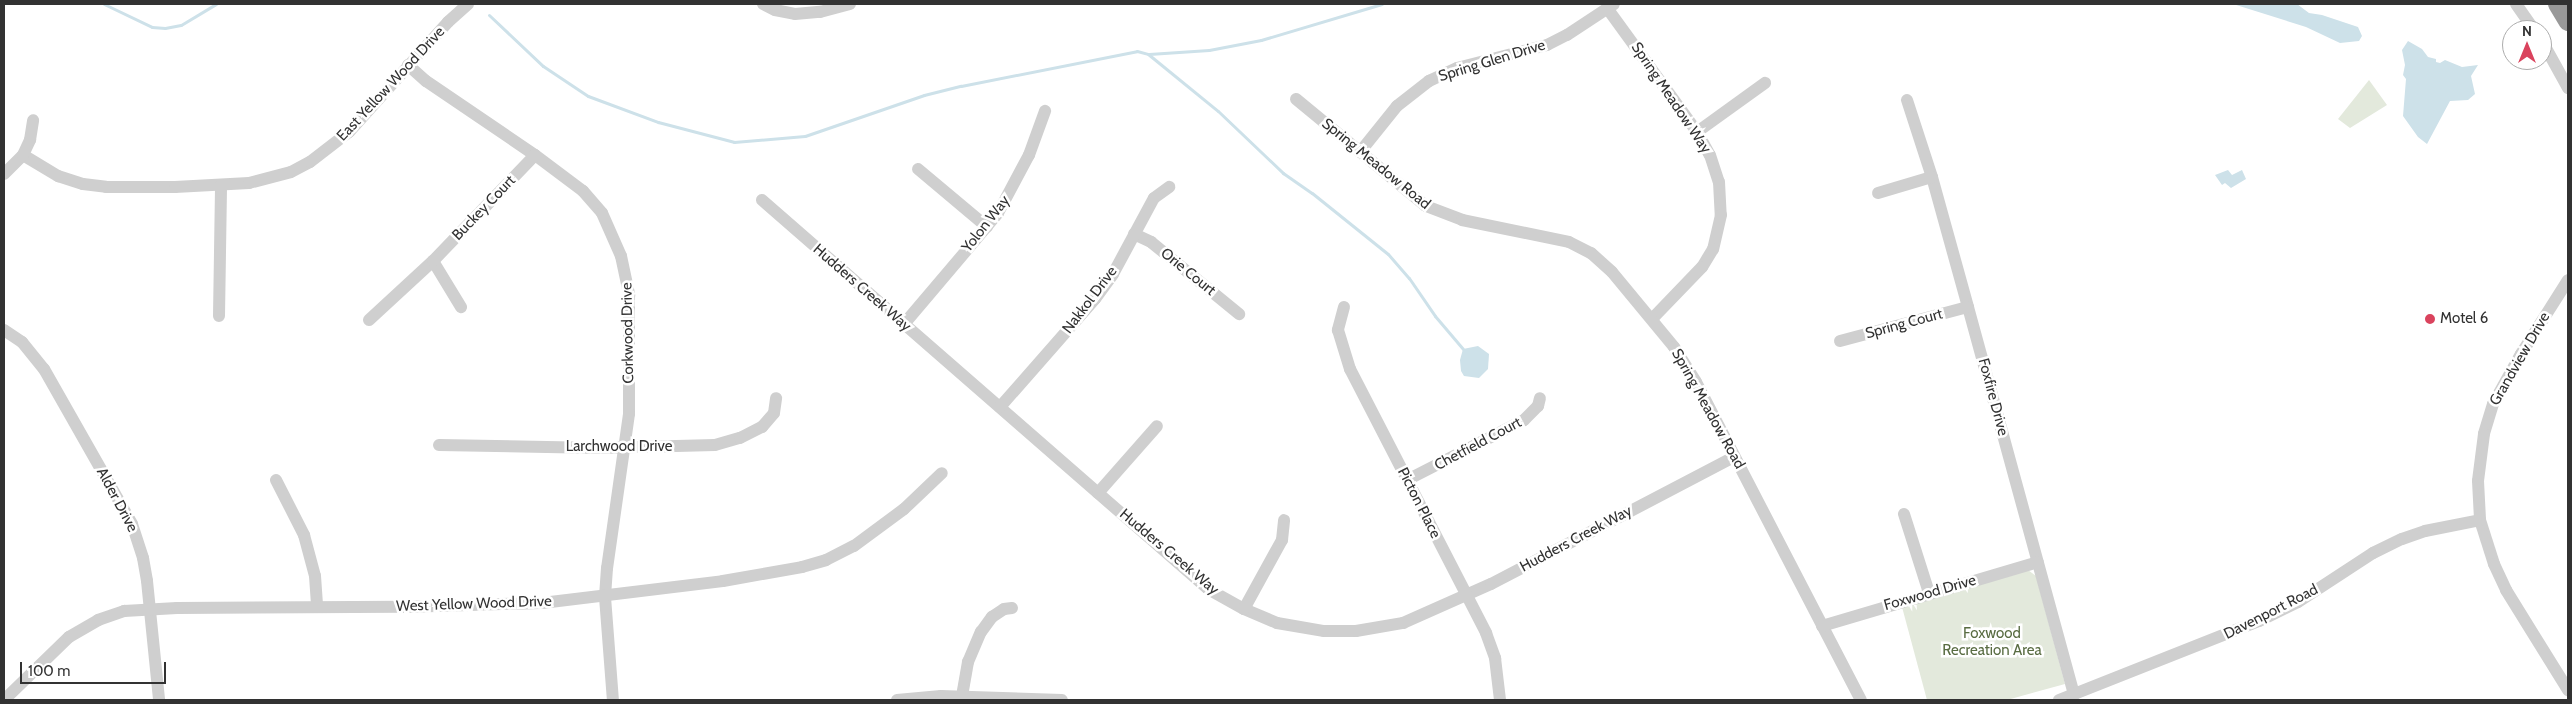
<!DOCTYPE html>
<html>
<head>
<meta charset="utf-8">
<style>
	body { margin:0 }
	#map { position:relative; width:2572px; height:704px; overflow:hidden; background:#fff; font-family:Cabin,sans-serif }
	div>[style] { position:absolute }
	.green>* { inset:0; background:#e3e9dc }
	.water>* { inset:0; background:#cde1e9 }
	.stream>* { height:3px; margin:-1.5px; padding:0 1.5px; transform-origin:1.5px; border-radius:1.5px; background:#cde1e9 }
	.minor>* { height:12px; margin:-6px; padding:0 6px; transform-origin:6px; border-radius:6px; background:#cfcfcf }
	.highway>* { height:18px; margin:-9px; padding:0 9px; transform-origin:9px; border-radius:9px; background:#999 }
	.dots>* { width:14px; height:14px; translate:-50% -50%; box-sizing:border-box; border:2px solid #fff; border-radius:50% }
	span { translate:-50% -50%; white-space:nowrap; text-align:center; line-height:1.15; -webkit-text-stroke:5px #fff; paint-order:stroke }
	.street-label { font-size:15px; color:#323232 }
	.poi-label { font-size:15px; color:#323232 }
	.left { translate:0 -50%; text-align:left }
	.park-label { font-size:15px; color:#596c42 }
	.frame { position:absolute; inset:0; border:5px solid #323232; pointer-events:none }
	.north { position:absolute; left:2502px; top:20px; width:50px; height:50px; box-sizing:border-box; background:#fff; border:1px solid #adadad; border-radius:50%; rotate:0deg; font-size:14px; font-weight:700; line-height:20px; text-align:center; color:#323232 }
	.north::after { content:''; display:block; margin:auto; width:18px; height:22px; background:#da435d; clip-path:polygon(50% 0,100% 100%,50% 72%,0 100%) }
	.scale { position:absolute; left:20px; top:662px; width:146px; height:22px; box-sizing:border-box; border:2px solid #323232; border-top:0; padding-left:6px; font-size:15px; line-height:18px; white-space:nowrap; color:#323232; -webkit-text-stroke:4px #fff; paint-order:stroke }
</style>
</head>
<body>
<div id="map">
	<div class="green">
		<i style="clip-path:polygon(2369px 80px,2387px 105px,2350px 128px,2338px 119px)"></i>
		<i style="clip-path:polygon(2028px 570px,2036px 576px,2065px 684px,2007px 700px,1927px 700px,1902px 607px)"></i>
	</div>
	<div class="water">
		<i style="clip-path:polygon(2233px 4px,2297px 4px,2309px 13px,2322px 15px,2358px 27px,2362px 36px,2359px 41px,2340px 43px,2306px 27px)"></i>
		<i style="clip-path:polygon(2408px 41px,2422px 49px,2428px 57px,2436px 59px,2436px 62px,2440px 63px,2445px 60px,2462px 67px,2478px 65px,2471px 76px,2475px 94px,2468px 100px,2450px 101px,2427px 144px,2418px 137px,2403px 116px,2406px 79px,2403px 75px,2405px 65px,2402px 50px)"></i>
		<i style="clip-path:polygon(2228px 170px,2232px 175px,2242px 170px,2246px 179px,2231px 188px,2225px 183px,2222px 185px,2215px 175px)"></i>
		<i style="clip-path:polygon(1478px 346px,1489px 354px,1488px 369px,1479px 378px,1464px 376px,1461px 371px,1460px 360px,1463px 349px)"></i>
	</div>
	<div class="stream">
		<i style="left:104px;top:4px;width:53px;rotate:25.6deg"></i>
		<i style="left:152px;top:27px;width:13px;rotate:4deg"></i>
		<i style="left:165px;top:28px;width:16px;rotate:-11deg"></i>
		<i style="left:181px;top:25px;width:41px;rotate:-31deg"></i>
		<i style="left:489px;top:15px;width:74px;rotate:43.4deg"></i>
		<i style="left:543px;top:66px;width:54px;rotate:33.7deg"></i>
		<i style="left:588px;top:96px;width:75px;rotate:20.4deg"></i>
		<i style="left:658px;top:122px;width:79px;rotate:14.7deg"></i>
		<i style="left:734px;top:142px;width:71px;rotate:-4.8deg"></i>
		<i style="left:805px;top:136px;width:126px;rotate:-19deg"></i>
		<i style="left:924px;top:95px;width:38px;rotate:-14deg"></i>
		<i style="left:961px;top:86px;width:179px;rotate:-11.2deg"></i>
		<i style="left:1137px;top:51px;width:11px;rotate:15deg"></i>
		<i style="left:1148px;top:54px;width:90px;rotate:39.2deg"></i>
		<i style="left:1218px;top:111px;width:90px;rotate:43.6deg"></i>
		<i style="left:1283px;top:173px;width:35px;rotate:35deg"></i>
		<i style="left:1312px;top:193px;width:97px;rotate:38.8deg"></i>
		<i style="left:1388px;top:254px;width:32px;rotate:49deg"></i>
		<i style="left:1409px;top:278px;width:46px;rotate:55.6deg"></i>
		<i style="left:1435px;top:316px;width:43px;rotate:49.7deg"></i>
		<i style="left:1149px;top:54px;width:60px;rotate:-3.8deg"></i>
		<i style="left:1209px;top:50px;width:53px;rotate:-10.9deg"></i>
		<i style="left:1261px;top:40px;width:126px;rotate:-16.6deg"></i>
	</div>
	<div class="minor">
		<i style="left:763px;top:4px;width:13px;rotate:27deg"></i>
		<i style="left:775px;top:10px;width:20px;rotate:11deg"></i>
		<i style="left:795px;top:14px;width:25px;rotate:-5deg"></i>
		<i style="left:820px;top:12px;width:31px;rotate:-15deg"></i>
		<i style="left:2516px;top:4px;width:32px;rotate:55deg"></i>
		<i style="left:1607px;top:8px;width:153px;rotate:54deg"></i>
		<i style="left:1697px;top:132px;width:26px;rotate:61deg"></i>
		<i style="left:1710px;top:155px;width:28px;rotate:72deg"></i>
		<i style="left:1719px;top:182px;width:33px;rotate:87deg"></i>
		<i style="left:1721px;top:215px;width:35px;rotate:103deg"></i>
		<i style="left:1713px;top:249px;width:21px;rotate:121deg"></i>
		<i style="left:1702px;top:267px;width:72px;rotate:133.9deg"></i>
		<i style="left:2542px;top:41px;width:54px;rotate:61deg"></i>
		<i style="left:408px;top:65px;width:24px;rotate:42deg"></i>
		<i style="left:426px;top:81px;width:132px;rotate:34.2deg"></i>
		<i style="left:535px;top:155px;width:60px;rotate:36.9deg"></i>
		<i style="left:583px;top:191px;width:29px;rotate:49deg"></i>
		<i style="left:602px;top:213px;width:47px;rotate:66.2deg"></i>
		<i style="left:621px;top:256px;width:40px;rotate:78deg"></i>
		<i style="left:629px;top:295px;width:119px;rotate:90deg"></i>
		<i style="left:629px;top:414px;width:156px;rotate:98.1deg"></i>
		<i style="left:607px;top:568px;width:29px;rotate:94deg"></i>
		<i style="left:605px;top:597px;width:103px;rotate:85.6deg"></i>
		<i style="left:1296px;top:99px;width:168px;rotate:39.5deg"></i>
		<i style="left:1426px;top:206px;width:39px;rotate:21deg"></i>
		<i style="left:1462px;top:220px;width:109px;rotate:11.6deg"></i>
		<i style="left:1569px;top:242px;width:25px;rotate:27deg"></i>
		<i style="left:1591px;top:253px;width:28px;rotate:42deg"></i>
		<i style="left:1612px;top:272px;width:97px;rotate:50.4deg"></i>
		<i style="left:1674px;top:347px;width:41px;rotate:57.8deg"></i>
		<i style="left:1696px;top:382px;width:358px;rotate:62.6deg"></i>
		<i style="left:1907px;top:100px;width:81px;rotate:72deg"></i>
		<i style="left:1932px;top:177px;width:135px;rotate:74.5deg"></i>
		<i style="left:1968px;top:307px;width:402px;rotate:74.7deg"></i>
		<i style="left:1697px;top:132px;width:84px;rotate:-35.8deg"></i>
		<i style="left:1360px;top:152px;width:59px;rotate:-51.2deg"></i>
		<i style="left:1397px;top:106px;width:41px;rotate:-38deg"></i>
		<i style="left:1429px;top:81px;width:31px;rotate:-25deg"></i>
		<i style="left:1457px;top:68px;width:93px;rotate:-14.3deg"></i>
		<i style="left:1547px;top:45px;width:22px;rotate:-27deg"></i>
		<i style="left:1567px;top:35px;width:56px;rotate:-33.4deg"></i>
		<i style="left:23px;top:155px;width:41px;rotate:31deg"></i>
		<i style="left:58px;top:176px;width:26px;rotate:18deg"></i>
		<i style="left:83px;top:184px;width:23px;rotate:7deg"></i>
		<i style="left:106px;top:187px;width:69px"></i>
		<i style="left:175px;top:187px;width:74px;rotate:-3.1deg"></i>
		<i style="left:249px;top:183px;width:43px;rotate:-14.7deg"></i>
		<i style="left:291px;top:172px;width:21px;rotate:-28deg"></i>
		<i style="left:310px;top:162px;width:49px;rotate:-37.6deg"></i>
		<i style="left:349px;top:132px;width:148px;rotate:-48deg"></i>
		<i style="left:448px;top:22px;width:27px;rotate:-42deg"></i>
		<i style="left:918px;top:169px;width:90px;rotate:40deg"></i>
		<i style="left:4px;top:174px;width:27px;rotate:-45deg"></i>
		<i style="left:23px;top:155px;width:17px;rotate:-65deg"></i>
		<i style="left:30px;top:140px;width:20px;rotate:-81deg"></i>
		<i style="left:1878px;top:193px;width:56px;rotate:-16.5deg"></i>
		<i style="left:762px;top:200px;width:592px;rotate:41.09deg"></i>
		<i style="left:1208px;top:589px;width:41px;rotate:29.1deg"></i>
		<i style="left:1244px;top:609px;width:36px;rotate:23deg"></i>
		<i style="left:1277px;top:623px;width:48px;rotate:9.7deg"></i>
		<i style="left:1324px;top:631px;width:32px"></i>
		<i style="left:1356px;top:631px;width:48px;rotate:-9.7deg"></i>
		<i style="left:1403px;top:623px;width:96px;rotate:-23.9deg"></i>
		<i style="left:1491px;top:584px;width:274px;rotate:-27.6deg"></i>
		<i style="left:1134px;top:234px;width:19px;rotate:25deg"></i>
		<i style="left:1151px;top:242px;width:114px;rotate:39.3deg"></i>
		<i style="left:433px;top:261px;width:54px;rotate:58.7deg"></i>
		<i style="left:2568px;top:280px;width:88px;rotate:122.4deg"></i>
		<i style="left:2521px;top:354px;width:57px;rotate:119.2deg"></i>
		<i style="left:2493px;top:404px;width:31px;rotate:107deg"></i>
		<i style="left:2484px;top:434px;width:47px;rotate:97.3deg"></i>
		<i style="left:2478px;top:481px;width:39px;rotate:87deg"></i>
		<i style="left:2480px;top:520px;width:46px;rotate:72.3deg"></i>
		<i style="left:2494px;top:564px;width:29px;rotate:65deg"></i>
		<i style="left:2506px;top:590px;width:118px;rotate:58.2deg"></i>
		<i style="left:1344px;top:307px;width:24px;rotate:105deg"></i>
		<i style="left:1338px;top:330px;width:41px;rotate:72.9deg"></i>
		<i style="left:1350px;top:369px;width:297px;rotate:62.7deg"></i>
		<i style="left:1486px;top:633px;width:27px;rotate:70deg"></i>
		<i style="left:1495px;top:658px;width:42px;rotate:83.2deg"></i>
		<i style="left:219px;top:316px;width:131px;rotate:-89.1deg"></i>
		<i style="left:369px;top:320px;width:87px;rotate:-42.7deg"></i>
		<i style="left:433px;top:261px;width:147px;rotate:-46.1deg"></i>
		<i style="left:904px;top:324px;width:145px;rotate:-49.7deg"></i>
		<i style="left:998px;top:213px;width:66px;rotate:-61.9deg"></i>
		<i style="left:1029px;top:155px;width:47px;rotate:-70deg"></i>
		<i style="left:4px;top:330px;width:22px;rotate:34deg"></i>
		<i style="left:22px;top:342px;width:35px;rotate:51deg"></i>
		<i style="left:44px;top:369px;width:178px;rotate:60.4deg"></i>
		<i style="left:132px;top:524px;width:36px;rotate:72deg"></i>
		<i style="left:143px;top:558px;width:23px;rotate:80deg"></i>
		<i style="left:147px;top:581px;width:120px;rotate:84.2deg"></i>
		<i style="left:1840px;top:341px;width:132px;rotate:-14.9deg"></i>
		<i style="left:1000px;top:407px;width:144px;rotate:-48.7deg"></i>
		<i style="left:1095px;top:299px;width:31px;rotate:-54deg"></i>
		<i style="left:1113px;top:274px;width:86px;rotate:-61.7deg"></i>
		<i style="left:1154px;top:198px;width:19px;rotate:-36deg"></i>
		<i style="left:439px;top:445px;width:160px;rotate:1.1deg"></i>
		<i style="left:599px;top:448px;width:116px;rotate:-1.5deg"></i>
		<i style="left:715px;top:445px;width:26px;rotate:-16deg"></i>
		<i style="left:740px;top:438px;width:25px;rotate:-27deg"></i>
		<i style="left:762px;top:427px;width:18px;rotate:-49deg"></i>
		<i style="left:774px;top:413px;width:15px;rotate:-82deg"></i>
		<i style="left:276px;top:480px;width:62px;rotate:63deg"></i>
		<i style="left:304px;top:535px;width:42px;rotate:75deg"></i>
		<i style="left:315px;top:576px;width:31px;rotate:86deg"></i>
		<i style="left:1407px;top:480px;width:131px;rotate:-27.1deg"></i>
		<i style="left:1524px;top:420px;width:20px;rotate:-45deg"></i>
		<i style="left:1538px;top:406px;width:8px;rotate:-76deg"></i>
		<i style="left:1098px;top:493px;width:89px;rotate:-48.6deg"></i>
		<i style="left:1904px;top:514px;width:83px;rotate:72.4deg"></i>
		<i style="left:1244px;top:609px;width:79px;rotate:-61.2deg"></i>
		<i style="left:1282px;top:540px;width:20px;rotate:-84deg"></i>
		<i style="left:1822px;top:626px;width:225px;rotate:-16.5deg"></i>
		<i style="left:962px;top:696px;width:35px;rotate:-80deg"></i>
		<i style="left:968px;top:662px;width:33px;rotate:-67deg"></i>
		<i style="left:981px;top:632px;width:19px;rotate:-54deg"></i>
		<i style="left:992px;top:617px;width:14px;rotate:-34deg"></i>
		<i style="left:1004px;top:609px;width:8px;rotate:-7deg"></i>
		<i style="left:4px;top:700px;width:91px;rotate:-44.1deg"></i>
		<i style="left:69px;top:637px;width:34px;rotate:-30deg"></i>
		<i style="left:98px;top:620px;width:28px;rotate:-19deg"></i>
		<i style="left:124px;top:611px;width:53px;rotate:-3.2deg"></i>
		<i style="left:177px;top:608px;width:227px;rotate:-0.3deg"></i>
		<i style="left:404px;top:607px;width:138px;rotate:-1.7deg"></i>
		<i style="left:542px;top:603px;width:182px;rotate:-6.9deg"></i>
		<i style="left:723px;top:581px;width:80px;rotate:-10deg"></i>
		<i style="left:802px;top:567px;width:25px;rotate:-16deg"></i>
		<i style="left:826px;top:560px;width:31px;rotate:-27deg"></i>
		<i style="left:854px;top:546px;width:62px;rotate:-36.5deg"></i>
		<i style="left:904px;top:509px;width:52px;rotate:-43.5deg"></i>
		<i style="left:897px;top:700px;width:44px;rotate:-5.2deg"></i>
		<i style="left:941px;top:696px;width:121px;rotate:1.9deg"></i>
		<i style="left:2059px;top:700px;width:215px;rotate:-21.6deg"></i>
		<i style="left:2259px;top:621px;width:43px;rotate:-26deg"></i>
		<i style="left:2298px;top:602px;width:90px;rotate:-33.2deg"></i>
		<i style="left:2373px;top:553px;width:32px;rotate:-26deg"></i>
		<i style="left:2402px;top:539px;width:24px;rotate:-19deg"></i>
		<i style="left:2425px;top:531px;width:56px;rotate:-11.3deg"></i>
	</div>
	<div class="highway">
		<i style="left:2557px;top:4px;width:21px;rotate:59deg"></i>
	</div>
	<div class="dots">
		<i style="left:2430px;top:319px;background:#da435d"></i>
	</div>
	<div class="street-label">
		<span style="left:1492px;top:61px;rotate:-17deg">Spring Glen Drive</span>
		<span style="left:391px;top:84px;rotate:-47deg">East Yellow Wood Drive</span>
		<span style="left:1671px;top:98px;rotate:56deg">Spring Meadow Way</span>
		<span style="left:1376px;top:164px;rotate:39deg">Spring Meadow Road</span>
		<span style="left:484px;top:208px;rotate:-46deg">Buckey Court</span>
		<span style="left:986px;top:224px;rotate:-52deg">Yolon Way</span>
		<span style="left:1188px;top:272px;rotate:39deg">Orie Court</span>
		<span style="left:862px;top:288px;rotate:41deg">Hudders Creek Way</span>
		<span style="left:1090px;top:300px;rotate:-53deg">Nakkol Drive</span>
		<span style="left:1904px;top:324px;rotate:-15deg">Spring Court</span>
		<span style="left:628px;top:333px;rotate:-91deg">Corkwood Drive</span>
		<span style="left:2520px;top:359px;rotate:-60deg">Grandview Drive</span>
		<span style="left:1993px;top:397px;rotate:75deg">Foxfire Drive</span>
		<span style="left:1708px;top:409px;rotate:61deg">Spring Meadow Road</span>
		<span style="left:1478px;top:444px;rotate:-28deg">Chetfield Court</span>
		<span style="left:619px;top:447px">Larchwood Drive</span>
		<span style="left:117px;top:500px;rotate:62deg">Alder Drive</span>
		<span style="left:1419px;top:503px;rotate:63deg">Picton Place</span>
		<span style="left:1576px;top:539px;rotate:-28deg">Hudders Creek Way</span>
		<span style="left:1169px;top:552px;rotate:40deg">Hudders Creek Way</span>
		<span style="left:1930px;top:593px;rotate:-16deg">Foxwood Drive</span>
		<span style="left:474px;top:604px;rotate:-2deg">West Yellow Wood Drive</span>
		<span style="left:2271px;top:612px;rotate:-27deg">Davenport Road</span>
	</div>
	<div class="poi-label">
		<span class="left" style="left:2440px;top:319px">Motel 6</span>
	</div>
	<div class="park-label">
		<span style="left:1992px;top:642px">Foxwood<br>Recreation Area</span>
	</div>
	<div class="frame"></div>
	<div class="north">N</div>
	<div class="scale">100 m</div>
</div>
</body>
</html>
